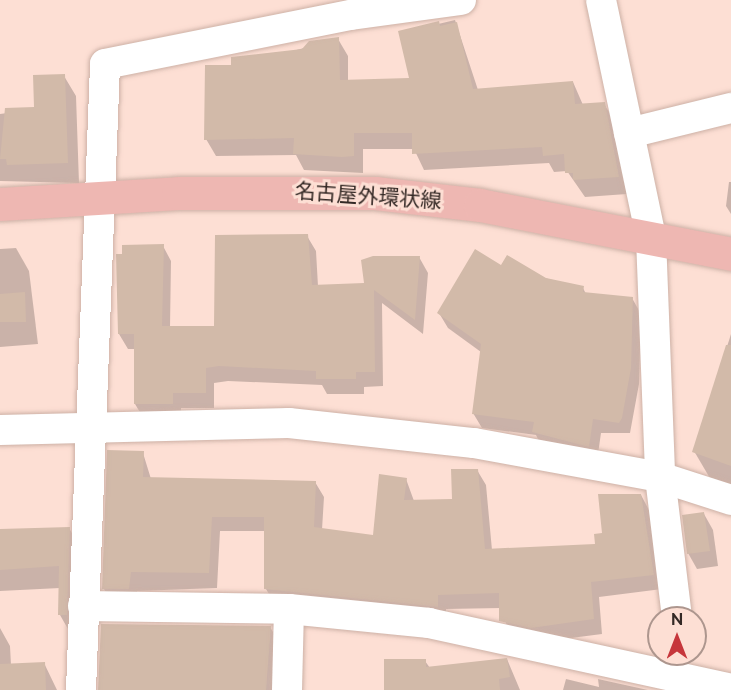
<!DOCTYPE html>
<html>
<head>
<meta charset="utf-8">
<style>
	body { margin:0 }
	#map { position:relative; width:731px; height:690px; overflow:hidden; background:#fddfd4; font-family:Raleway,"Noto Sans JP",sans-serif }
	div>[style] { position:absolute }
	.shadow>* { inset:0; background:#0003 }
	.building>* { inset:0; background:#d2baa9 }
	.roads { filter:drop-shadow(0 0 2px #cdb1a6) drop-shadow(0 0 2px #cdb1a6) }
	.minor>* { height:30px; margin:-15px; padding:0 15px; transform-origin:15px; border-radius:15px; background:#fff }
	.major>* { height:33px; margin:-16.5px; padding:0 16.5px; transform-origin:16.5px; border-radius:16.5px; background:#eeb7b2 }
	span { translate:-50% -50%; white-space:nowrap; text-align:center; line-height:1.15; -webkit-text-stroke:6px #fddfd4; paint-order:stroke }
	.street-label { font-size:21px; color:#342925 }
	.north { position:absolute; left:647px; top:606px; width:60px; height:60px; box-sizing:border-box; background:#fddfd4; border:2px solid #ad968e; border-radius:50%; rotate:0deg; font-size:16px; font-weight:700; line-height:24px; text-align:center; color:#342925 }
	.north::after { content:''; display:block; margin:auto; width:21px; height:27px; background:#c6363b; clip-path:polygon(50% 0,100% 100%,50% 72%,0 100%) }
</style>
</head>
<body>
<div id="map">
	<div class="shadow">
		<i style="clip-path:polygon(455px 20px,478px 90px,573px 82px,583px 105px,604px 104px,614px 120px,627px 194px,585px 197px,567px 171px,554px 172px,549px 163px,424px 170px,414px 149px,363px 149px,363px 173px,304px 170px,296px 155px,216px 156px,206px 139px,232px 67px,338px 39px,348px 56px,348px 81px,411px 79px,400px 33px)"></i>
		<i style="clip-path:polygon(64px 76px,76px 96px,79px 183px,0 181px,0 114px,36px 109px)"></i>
		<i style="clip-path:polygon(729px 182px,731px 182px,731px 214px,726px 206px)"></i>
		<i style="clip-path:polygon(307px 236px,316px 251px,318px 286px,366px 284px,419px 257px,428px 273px,423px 334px,382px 303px,383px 386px,364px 387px,364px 394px,327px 394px,322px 385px,228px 381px,214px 383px,214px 408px,181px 408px,181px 419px,144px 419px,135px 404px,136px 349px,128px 349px,119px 334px,163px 246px,171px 261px,170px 328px,215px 328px)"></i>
		<i style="clip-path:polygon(16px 248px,29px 271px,38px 344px,0 347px,0 249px)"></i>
		<i style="clip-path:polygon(502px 267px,583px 288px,586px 294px,632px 298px,641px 314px,639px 384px,630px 433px,601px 433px,597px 461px,542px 447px,536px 435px,482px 428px,473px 413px,481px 352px,448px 328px,439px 313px)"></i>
		<i style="clip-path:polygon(731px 334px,731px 488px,711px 480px,694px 451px)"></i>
		<i style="clip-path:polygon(143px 453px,151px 479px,315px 482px,324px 497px,322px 530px,374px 537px,406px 479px,414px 501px,454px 500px,477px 470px,486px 485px,492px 550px,596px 546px,641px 495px,649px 510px,662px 589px,599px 597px,602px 634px,540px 642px,510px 635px,501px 608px,446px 609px,446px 622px,275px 604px,266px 589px,266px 531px,220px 531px,217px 588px,137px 591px,137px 604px,112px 604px,104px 589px)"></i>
		<i style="clip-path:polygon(704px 514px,713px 530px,718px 566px,697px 569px,688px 553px)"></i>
		<i style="clip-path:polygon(69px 528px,82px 550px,72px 636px,60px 615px,60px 588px,0 591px,0 531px)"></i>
		<i style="clip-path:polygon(270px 627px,279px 642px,280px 690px,99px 690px)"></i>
		<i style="clip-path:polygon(0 628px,10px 646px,11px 665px,44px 663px,57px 690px,0 690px)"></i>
		<i style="clip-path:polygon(507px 659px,520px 690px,386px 690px,425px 661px,430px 668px)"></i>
		<i style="clip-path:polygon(566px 679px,599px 687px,598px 679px,648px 690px,563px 690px)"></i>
	</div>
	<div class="building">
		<i style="clip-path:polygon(439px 21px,440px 26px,457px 22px,473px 89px,573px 81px,575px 104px,605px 102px,619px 177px,573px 180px,573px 173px,565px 173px,564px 154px,543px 156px,542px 147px,412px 154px,412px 133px,354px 133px,354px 156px,342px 157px,293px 154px,294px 138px,204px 140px,205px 65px,231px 65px,231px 57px,302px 49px,309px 41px,339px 37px,340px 80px,409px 78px,398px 31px)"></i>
		<i style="clip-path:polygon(65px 74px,68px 163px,7px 165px,6px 159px,0 159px,5px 108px,34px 107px,33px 75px)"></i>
		<i style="clip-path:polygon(308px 234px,312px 285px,364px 283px,361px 260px,373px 256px,420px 256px,415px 320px,374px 290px,375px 372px,356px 372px,356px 379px,316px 379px,316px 371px,219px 366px,206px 368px,206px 393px,173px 393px,173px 404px,134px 404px,134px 334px,118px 334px,116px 254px,122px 254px,122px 245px,164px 244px,162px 326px,214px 326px,215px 235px)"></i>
		<i style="clip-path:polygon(475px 249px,501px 265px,507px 255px,546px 278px,584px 286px,583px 292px,633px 297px,631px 368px,622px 418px,619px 423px,593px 419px,589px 447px,532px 432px,534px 422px,472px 414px,481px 344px,437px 313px)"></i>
		<i style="clip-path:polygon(25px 292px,26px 322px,0 322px,0 294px)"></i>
		<i style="clip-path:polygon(726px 345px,731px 345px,731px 466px,692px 452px)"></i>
		<i style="clip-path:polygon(107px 450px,144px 451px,143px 477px,316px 481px,314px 527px,373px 535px,379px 474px,407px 478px,404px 500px,452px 499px,451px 469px,478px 469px,485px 549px,595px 544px,594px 534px,602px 533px,598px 494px,641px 494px,654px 575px,591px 582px,594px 619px,531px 628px,499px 621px,499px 593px,438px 595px,438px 607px,264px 589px,264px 517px,212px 517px,209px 573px,131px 572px,129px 589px,102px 589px)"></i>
		<i style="clip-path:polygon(704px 512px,710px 551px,687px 554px,682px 515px)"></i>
		<i style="clip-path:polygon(70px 527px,67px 615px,58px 615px,59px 566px,0 570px,0 529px)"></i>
		<i style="clip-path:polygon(101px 624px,271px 626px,266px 690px,98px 690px)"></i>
		<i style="clip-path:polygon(507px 658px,510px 677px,499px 679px,500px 690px,384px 690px,384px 659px,426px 659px,426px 667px)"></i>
		<i style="clip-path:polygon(45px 662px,46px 690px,0 690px,0 664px)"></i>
	</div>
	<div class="roads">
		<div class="minor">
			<i style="left:601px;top:0;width:243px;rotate:78.1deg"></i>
			<i style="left:651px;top:238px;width:239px;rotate:87.8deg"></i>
			<i style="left:660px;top:477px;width:142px;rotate:83.1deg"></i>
			<i style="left:629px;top:133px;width:105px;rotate:-13.8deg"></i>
			<i style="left:0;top:430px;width:289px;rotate:-1.4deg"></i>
			<i style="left:289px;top:423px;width:186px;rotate:6.2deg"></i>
			<i style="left:474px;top:443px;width:189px;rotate:10.4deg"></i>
			<i style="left:660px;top:477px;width:75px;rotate:17.9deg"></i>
			<i style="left:83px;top:606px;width:206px;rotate:0.8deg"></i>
			<i style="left:289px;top:609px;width:141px;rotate:5.7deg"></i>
			<i style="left:429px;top:623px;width:309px;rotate:12.3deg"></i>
			<i style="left:81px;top:690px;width:626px;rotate:-87.8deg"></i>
			<i style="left:105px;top:64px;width:251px;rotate:-11.3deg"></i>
			<i style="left:351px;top:15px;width:111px;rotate:-7.8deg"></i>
			<i style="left:287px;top:690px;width:81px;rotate:-88.6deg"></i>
		</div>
		<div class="major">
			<i style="left:0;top:204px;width:178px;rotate:-3.5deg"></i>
			<i style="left:178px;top:193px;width:197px"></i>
			<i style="left:375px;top:193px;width:106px;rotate:6.5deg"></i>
			<i style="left:480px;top:205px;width:256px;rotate:11deg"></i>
		</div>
	</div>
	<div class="street-label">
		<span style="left:368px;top:196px;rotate:4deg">名古屋外環状線</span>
	</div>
	<div class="north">N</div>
</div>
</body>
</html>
